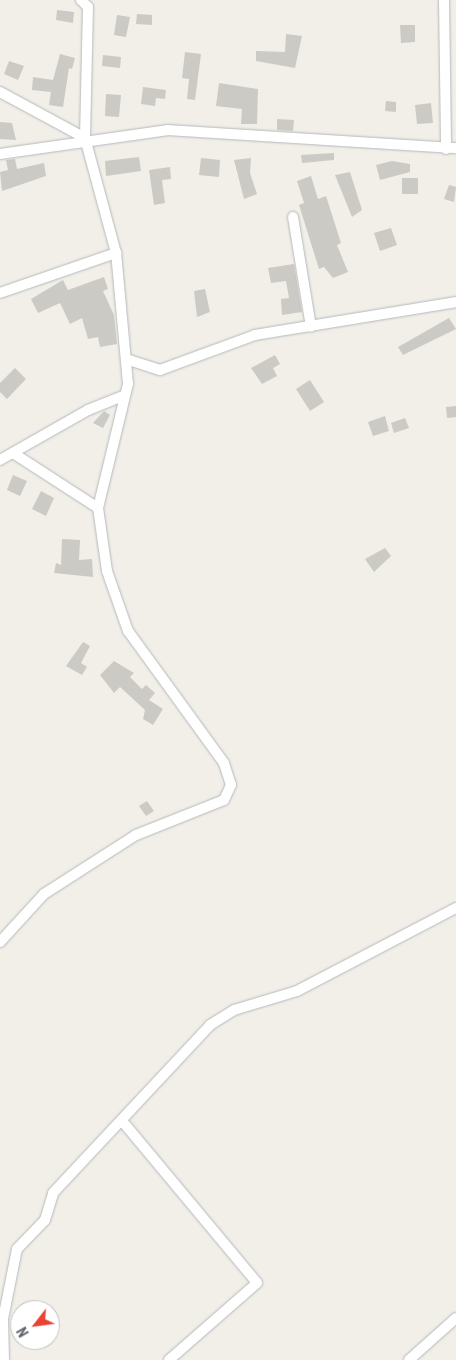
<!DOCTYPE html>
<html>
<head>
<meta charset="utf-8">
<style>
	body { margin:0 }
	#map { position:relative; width:456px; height:1360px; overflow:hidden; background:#f1efe8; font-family:"Roboto Condensed",sans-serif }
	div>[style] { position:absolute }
	.building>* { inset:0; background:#cccac5 }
	.roads { filter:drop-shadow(0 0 1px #b5b8bc) drop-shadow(0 0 1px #b5b8bc) }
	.street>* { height:10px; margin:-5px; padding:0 5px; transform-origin:5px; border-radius:5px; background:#fff }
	span { translate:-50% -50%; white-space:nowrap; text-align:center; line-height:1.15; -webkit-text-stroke:5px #fff; paint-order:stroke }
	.north { position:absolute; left:10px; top:1300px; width:50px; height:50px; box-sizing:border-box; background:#fff; border:1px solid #bfc1c3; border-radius:50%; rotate:240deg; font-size:14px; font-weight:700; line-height:20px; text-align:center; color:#5f6368 }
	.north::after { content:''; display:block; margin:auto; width:18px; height:22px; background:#ea4335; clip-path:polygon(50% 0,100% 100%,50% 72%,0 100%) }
</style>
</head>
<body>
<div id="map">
	<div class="building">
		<i style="clip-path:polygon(57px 10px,74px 12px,73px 23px,56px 20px)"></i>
		<i style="clip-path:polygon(137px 14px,152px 15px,152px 25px,136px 24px)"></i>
		<i style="clip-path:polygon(117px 15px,130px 17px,126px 37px,114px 35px)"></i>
		<i style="clip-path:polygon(400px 25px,415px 25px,415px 42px,401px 43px)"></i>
		<i style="clip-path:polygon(286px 34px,302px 36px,295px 68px,256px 61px,256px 51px,285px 52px)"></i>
		<i style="clip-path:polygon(185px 52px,201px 54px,195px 100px,187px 99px,189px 79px,182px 78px)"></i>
		<i style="clip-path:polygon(60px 54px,75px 58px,72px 69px,69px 68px,63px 107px,49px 105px,51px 92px,32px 90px,33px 77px,53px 80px)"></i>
		<i style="clip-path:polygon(103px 55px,121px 57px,120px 68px,102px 66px)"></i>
		<i style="clip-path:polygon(9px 61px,24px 66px,18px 80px,4px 74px)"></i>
		<i style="clip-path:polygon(219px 83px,258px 89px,257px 124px,241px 124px,242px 109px,216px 106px)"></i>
		<i style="clip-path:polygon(143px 87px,166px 90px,165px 99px,156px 98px,155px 106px,141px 104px)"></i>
		<i style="clip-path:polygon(106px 94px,121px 95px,119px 117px,105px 116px)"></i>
		<i style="clip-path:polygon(386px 101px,396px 102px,396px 112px,385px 111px)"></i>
		<i style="clip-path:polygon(431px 103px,433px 123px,417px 124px,415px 105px)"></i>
		<i style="clip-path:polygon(277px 119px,294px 120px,293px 131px,277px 130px)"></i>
		<i style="clip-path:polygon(0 122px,12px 123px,16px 140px,0 139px)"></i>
		<i style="clip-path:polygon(334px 153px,334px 160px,302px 163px,301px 155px)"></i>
		<i style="clip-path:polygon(139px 157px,141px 171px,106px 176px,105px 161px)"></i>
		<i style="clip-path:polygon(201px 158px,220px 160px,219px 177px,199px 175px)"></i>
		<i style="clip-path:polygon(251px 158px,250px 173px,257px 194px,244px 199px,234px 160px)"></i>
		<i style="clip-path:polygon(15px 159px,17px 169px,44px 163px,46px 176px,2px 191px,0 172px,8px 170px,6px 160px)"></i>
		<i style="clip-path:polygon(392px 161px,410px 164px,410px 172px,380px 180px,376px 165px)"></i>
		<i style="clip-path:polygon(170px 167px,171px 179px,162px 180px,165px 203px,154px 205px,149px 170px)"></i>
		<i style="clip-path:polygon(350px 172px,362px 210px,352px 217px,335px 175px)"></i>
		<i style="clip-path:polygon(311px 176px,318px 199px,326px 196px,341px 243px,337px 245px,348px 272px,333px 278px,324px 267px,319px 269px,299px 205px,304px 203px,297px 181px)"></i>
		<i style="clip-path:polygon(402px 178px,418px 178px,418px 194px,402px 194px)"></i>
		<i style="clip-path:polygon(449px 185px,456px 187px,454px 202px,444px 199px)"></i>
		<i style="clip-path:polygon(391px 228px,397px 245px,380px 251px,374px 233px)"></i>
		<i style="clip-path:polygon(294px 264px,302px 312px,282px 315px,281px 299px,289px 298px,286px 281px,271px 283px,268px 268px)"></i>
		<i style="clip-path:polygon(104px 277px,108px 289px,103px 291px,114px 315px,117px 344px,100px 347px,98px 337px,88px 339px,82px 318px,70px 324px,60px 303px,38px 313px,31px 299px,63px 280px,68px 290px)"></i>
		<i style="clip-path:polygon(205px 289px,210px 312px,197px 317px,194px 291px)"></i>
		<i style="clip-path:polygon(449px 318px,456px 329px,403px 355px,398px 347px)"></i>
		<i style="clip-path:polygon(275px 355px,280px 364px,273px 368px,277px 376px,262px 384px,251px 368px)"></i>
		<i style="clip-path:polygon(15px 368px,26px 379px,7px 399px,0 392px,0 383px)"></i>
		<i style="clip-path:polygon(310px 380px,324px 402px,310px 411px,296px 389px)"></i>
		<i style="clip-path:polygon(456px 406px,456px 417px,447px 418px,446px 407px)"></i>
		<i style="clip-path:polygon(104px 411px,110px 415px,103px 428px,93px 423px)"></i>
		<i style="clip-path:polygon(385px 416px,389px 431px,373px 436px,368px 422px)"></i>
		<i style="clip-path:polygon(405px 418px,409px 428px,394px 433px,391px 423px)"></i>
		<i style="clip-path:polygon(13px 475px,27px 481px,20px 496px,7px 490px)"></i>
		<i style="clip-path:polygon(41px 491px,54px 498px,46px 516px,32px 509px)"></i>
		<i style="clip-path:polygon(62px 539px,80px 540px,79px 560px,92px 559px,93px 577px,54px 573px,56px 563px,61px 565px)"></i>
		<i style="clip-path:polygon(385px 548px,391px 556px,374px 572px,365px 559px)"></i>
		<i style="clip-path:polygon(83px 642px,90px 646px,81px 663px,87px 667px,82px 675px,66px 666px)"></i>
		<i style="clip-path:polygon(114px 661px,134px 673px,130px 677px,142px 689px,146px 685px,155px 693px,149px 700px,163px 709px,153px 725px,143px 719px,145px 710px,120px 687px,114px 693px,100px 675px)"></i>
		<i style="clip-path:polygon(147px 801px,154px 811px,146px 816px,139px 806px)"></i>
	</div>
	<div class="roads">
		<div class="street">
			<i style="left:444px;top:0;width:149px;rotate:89.2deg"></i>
			<i style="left:0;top:92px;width:97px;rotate:28.4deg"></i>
			<i style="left:0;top:154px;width:170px;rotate:-8.1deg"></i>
			<i style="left:168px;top:130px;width:289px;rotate:3.6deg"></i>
			<i style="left:293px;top:217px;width:111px;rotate:80.7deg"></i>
			<i style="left:0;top:293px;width:123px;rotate:-19deg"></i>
			<i style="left:126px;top:359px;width:36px;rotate:18deg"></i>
			<i style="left:160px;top:370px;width:101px;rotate:-20.2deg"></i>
			<i style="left:255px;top:335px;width:204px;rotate:-9.3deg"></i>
			<i style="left:13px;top:453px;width:101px;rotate:32.9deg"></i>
			<i style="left:0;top:460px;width:101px;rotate:-29.6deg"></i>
			<i style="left:88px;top:410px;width:40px;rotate:-22deg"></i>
			<i style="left:0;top:942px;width:65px;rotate:-47.5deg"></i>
			<i style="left:44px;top:894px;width:109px;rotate:-32.7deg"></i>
			<i style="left:136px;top:835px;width:95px;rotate:-21.7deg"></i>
			<i style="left:224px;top:800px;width:17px;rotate:-65deg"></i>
			<i style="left:231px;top:785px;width:23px;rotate:-108deg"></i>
			<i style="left:224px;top:763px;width:163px;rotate:-126deg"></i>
			<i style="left:128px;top:631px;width:64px;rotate:-109.3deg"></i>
			<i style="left:107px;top:571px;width:64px;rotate:-98.1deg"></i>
			<i style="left:98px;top:508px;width:128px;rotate:-76.4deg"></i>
			<i style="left:128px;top:384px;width:132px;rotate:-95.2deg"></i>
			<i style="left:116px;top:253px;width:119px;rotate:-105.1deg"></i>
			<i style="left:85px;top:138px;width:131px;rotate:-88.7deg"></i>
			<i style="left:88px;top:7px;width:10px;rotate:-135deg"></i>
			<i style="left:123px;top:1122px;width:209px;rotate:50.2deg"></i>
			<i style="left:257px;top:1283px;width:117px;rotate:138.8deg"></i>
			<i style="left:4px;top:1360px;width:41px;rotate:-91.4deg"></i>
			<i style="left:3px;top:1319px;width:71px;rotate:-78.7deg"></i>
			<i style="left:17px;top:1249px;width:40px;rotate:-46deg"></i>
			<i style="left:45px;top:1220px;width:28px;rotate:-73deg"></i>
			<i style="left:53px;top:1193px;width:230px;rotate:-46.9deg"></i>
			<i style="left:210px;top:1025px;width:28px;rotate:-32deg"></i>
			<i style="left:234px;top:1010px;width:66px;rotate:-16.8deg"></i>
			<i style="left:297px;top:991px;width:179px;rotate:-27.6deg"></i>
			<i style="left:409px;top:1360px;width:63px;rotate:-41.8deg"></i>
		</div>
	</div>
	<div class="north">N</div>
</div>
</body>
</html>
